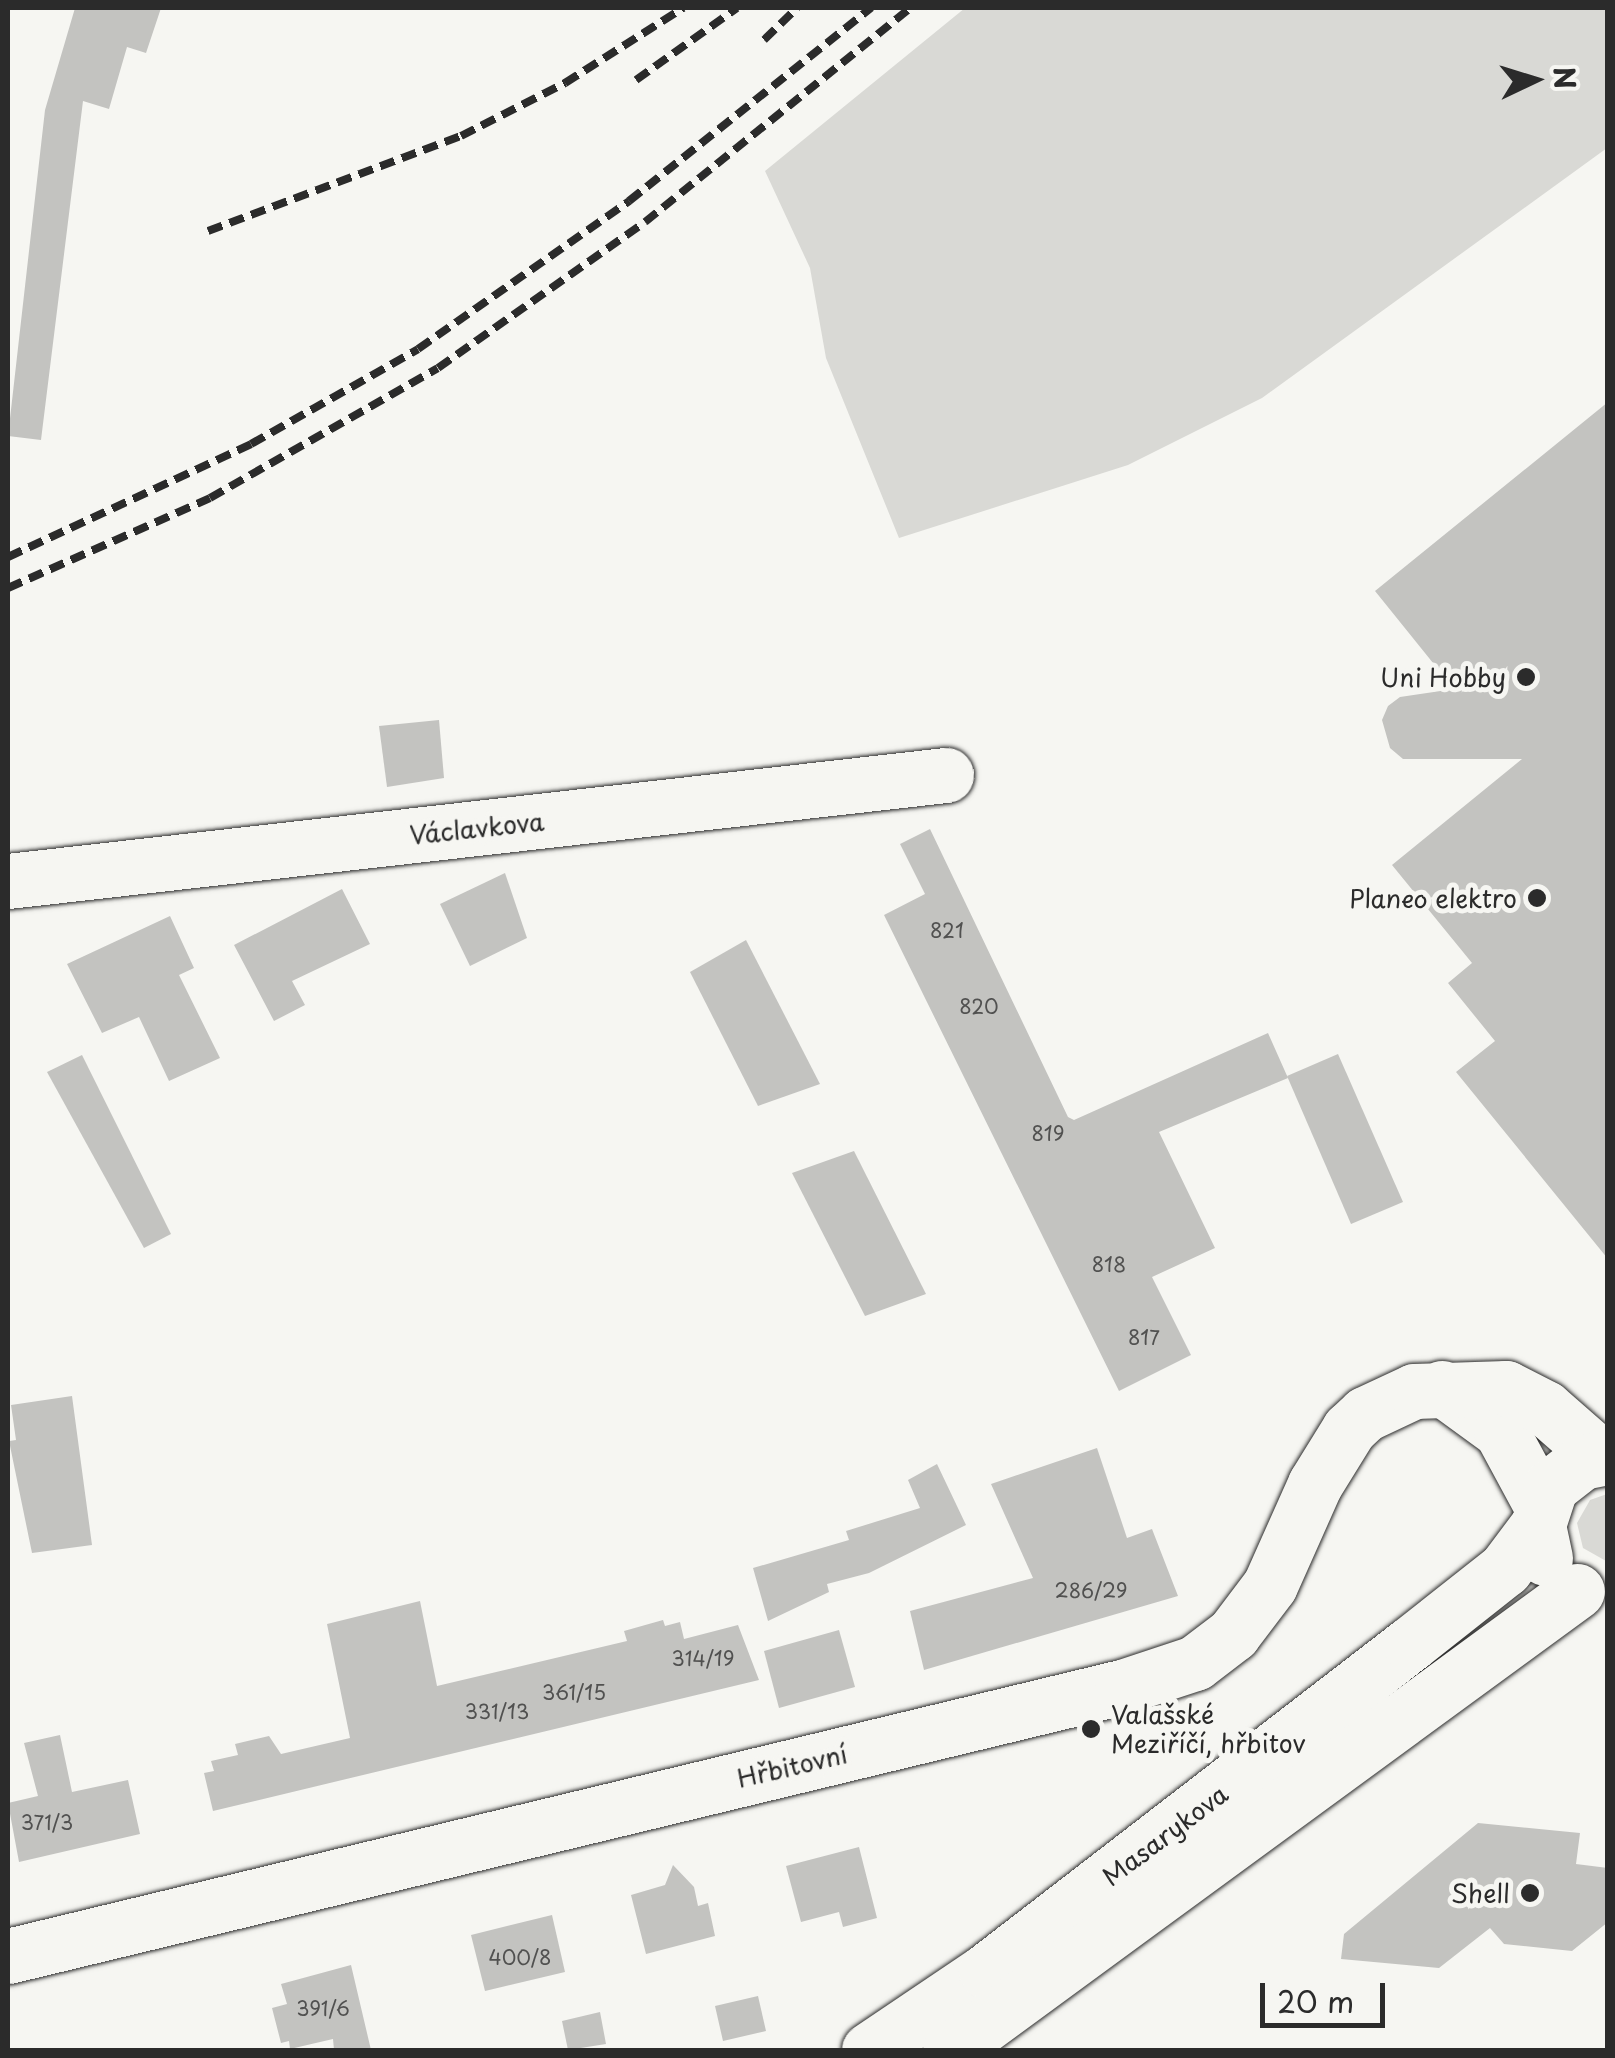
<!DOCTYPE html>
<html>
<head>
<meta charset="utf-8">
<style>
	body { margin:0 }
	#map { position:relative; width:1615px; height:2058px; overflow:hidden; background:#f6f6f2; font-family:"Playpen Sans",sans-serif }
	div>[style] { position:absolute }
	.green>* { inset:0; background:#d9d9d5 }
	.building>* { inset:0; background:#c3c3c0 }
	.roads { filter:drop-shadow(0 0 2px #2b2b2b) drop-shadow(0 0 2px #2b2b2b) }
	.minor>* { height:55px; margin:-27.5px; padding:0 27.5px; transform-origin:27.5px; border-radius:27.5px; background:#f6f6f2 }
	.major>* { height:55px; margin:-27.5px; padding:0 27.5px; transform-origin:27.5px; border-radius:27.5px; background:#f6f6f2 }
	.rail>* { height:8px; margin-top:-4px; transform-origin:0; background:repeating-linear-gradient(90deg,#2b2b2b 0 15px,transparent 0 23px) }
	.dots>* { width:28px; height:28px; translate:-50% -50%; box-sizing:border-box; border:5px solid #f6f6f2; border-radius:50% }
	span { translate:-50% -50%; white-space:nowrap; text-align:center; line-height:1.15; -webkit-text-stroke:10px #f6f6f2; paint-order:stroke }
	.number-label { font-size:20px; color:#515150 }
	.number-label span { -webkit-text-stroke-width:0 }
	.poi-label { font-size:25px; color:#2b2b2b }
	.right { translate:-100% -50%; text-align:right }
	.left { translate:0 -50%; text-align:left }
	.street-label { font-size:25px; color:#2b2b2b }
	.frame { position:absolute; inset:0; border:10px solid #2b2b2b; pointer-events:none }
	.north { position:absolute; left:1485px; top:30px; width:100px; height:100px; -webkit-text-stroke:8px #f6f6f2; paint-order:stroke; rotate:86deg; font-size:28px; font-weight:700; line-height:40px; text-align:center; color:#2b2b2b }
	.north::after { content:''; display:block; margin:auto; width:35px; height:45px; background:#2b2b2b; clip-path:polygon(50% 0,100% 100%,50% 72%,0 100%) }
	.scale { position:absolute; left:1260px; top:1983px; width:125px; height:45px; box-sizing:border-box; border:5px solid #2b2b2b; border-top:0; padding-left:12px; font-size:30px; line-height:35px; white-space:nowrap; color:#2b2b2b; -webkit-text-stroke:8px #f6f6f2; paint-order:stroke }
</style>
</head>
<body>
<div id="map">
	<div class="green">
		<i style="clip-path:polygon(965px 8px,1607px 8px,1607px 148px,1262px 398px,1128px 465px,899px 538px,826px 358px,810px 268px,765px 171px)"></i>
		<i style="clip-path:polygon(1607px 1494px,1608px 1561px,1606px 1561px,1583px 1548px,1577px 1523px,1590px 1500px)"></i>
	</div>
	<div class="building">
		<i style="clip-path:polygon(75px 8px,161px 8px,146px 53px,127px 47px,109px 109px,83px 101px,41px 440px,8px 436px,45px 110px)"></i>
		<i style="clip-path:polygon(1608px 402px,1608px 1259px,1456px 1072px,1495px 1041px,1448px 983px,1472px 963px,1392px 865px,1522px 759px,1403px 759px,1390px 748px,1382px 720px,1388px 706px,1400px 697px,1454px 689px,1375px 591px)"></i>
		<i style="clip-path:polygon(439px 720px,444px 778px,387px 787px,379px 726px)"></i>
		<i style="clip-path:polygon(930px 829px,1068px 1117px,1074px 1120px,1268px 1033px,1288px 1078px,1159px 1132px,1215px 1248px,1152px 1277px,1191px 1355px,1119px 1391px,884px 915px,925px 894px,900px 844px)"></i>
		<i style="clip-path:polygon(505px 873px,527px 938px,470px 966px,440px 904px)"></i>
		<i style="clip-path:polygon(342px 889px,370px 944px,292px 981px,305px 1005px,274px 1021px,234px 945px)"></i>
		<i style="clip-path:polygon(170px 916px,194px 968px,179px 975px,220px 1058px,169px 1081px,139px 1017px,102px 1033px,67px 964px)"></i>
		<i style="clip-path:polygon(746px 940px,820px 1084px,758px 1106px,690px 972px)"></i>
		<i style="clip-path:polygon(1338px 1054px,1403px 1202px,1351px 1224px,1287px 1076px)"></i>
		<i style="clip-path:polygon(82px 1055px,171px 1234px,144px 1248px,47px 1072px)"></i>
		<i style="clip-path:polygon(854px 1151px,926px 1294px,865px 1316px,792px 1173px)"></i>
		<i style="clip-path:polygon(72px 1396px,92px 1545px,32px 1553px,9px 1441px,16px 1440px,11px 1405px)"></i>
		<i style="clip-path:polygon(1097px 1448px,1127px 1538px,1152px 1529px,1178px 1596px,924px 1670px,910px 1611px,1033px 1578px,991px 1484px)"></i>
		<i style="clip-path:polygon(937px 1464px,966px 1525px,869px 1573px,827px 1584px,829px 1592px,768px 1621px,753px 1568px,849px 1540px,846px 1531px,920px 1508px,908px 1480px)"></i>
		<i style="clip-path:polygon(420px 1601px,437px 1686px,627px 1641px,624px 1631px,663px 1620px,665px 1626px,680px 1622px,684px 1639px,738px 1625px,759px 1680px,213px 1811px,204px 1773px,214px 1771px,211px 1761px,238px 1755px,235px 1744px,269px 1736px,281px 1754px,350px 1738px,327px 1624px)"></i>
		<i style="clip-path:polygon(839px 1630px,855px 1687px,779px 1708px,764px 1651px)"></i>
		<i style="clip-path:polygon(60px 1735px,72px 1792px,128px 1780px,140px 1834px,19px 1862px,8px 1803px,38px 1796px,24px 1743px)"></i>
		<i style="clip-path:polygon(1478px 1823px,1580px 1833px,1576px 1864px,1608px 1868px,1608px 1922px,1572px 1951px,1504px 1944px,1490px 1928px,1439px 1968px,1341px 1959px,1344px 1934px)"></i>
		<i style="clip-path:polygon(859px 1847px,877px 1918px,843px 1927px,839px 1912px,801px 1922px,786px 1866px)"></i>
		<i style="clip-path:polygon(673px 1865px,694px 1887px,698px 1906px,708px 1903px,715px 1936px,646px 1954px,631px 1895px,665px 1885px)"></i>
		<i style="clip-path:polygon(552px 1915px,565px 1972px,485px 1991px,471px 1935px)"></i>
		<i style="clip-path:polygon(351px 1965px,371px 2050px,334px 2050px,333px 2039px,290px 2049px,289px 2041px,281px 2043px,272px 2008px,287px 2004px,281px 1984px)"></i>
		<i style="clip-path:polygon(758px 1996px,766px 2031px,723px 2041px,715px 2006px)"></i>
		<i style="clip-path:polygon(600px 2012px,606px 2044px,568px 2050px,562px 2021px)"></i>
	</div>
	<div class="roads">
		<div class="minor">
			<i style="left:8px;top:881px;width:944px;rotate:-6.45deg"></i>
			<i style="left:1442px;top:1388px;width:73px;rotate:36.1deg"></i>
			<i style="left:1501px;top:1431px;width:84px;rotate:61.6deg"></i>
			<i style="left:8px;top:1956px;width:1146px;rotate:-13.58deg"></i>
			<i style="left:1122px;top:1687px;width:77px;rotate:-18.2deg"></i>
			<i style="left:1195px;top:1663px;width:48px;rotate:-37.3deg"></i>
			<i style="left:1233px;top:1634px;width:61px;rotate:-52.9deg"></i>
			<i style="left:1270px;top:1585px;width:111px;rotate:-66deg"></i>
			<i style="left:1315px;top:1484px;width:65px;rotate:-58.3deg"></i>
			<i style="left:1349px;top:1429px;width:22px;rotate:-43deg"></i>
			<i style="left:1365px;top:1414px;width:54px;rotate:-25.1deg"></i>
			<i style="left:1414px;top:1391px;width:92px;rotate:-1.9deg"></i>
			<i style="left:1506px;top:1388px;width:44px;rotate:27.1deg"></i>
			<i style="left:1545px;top:1408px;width:74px;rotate:41.2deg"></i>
		</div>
		<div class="major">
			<i style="left:1545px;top:1558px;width:34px;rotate:-102deg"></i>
			<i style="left:1538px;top:1525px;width:40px;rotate:-72deg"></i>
			<i style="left:1550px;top:1487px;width:41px;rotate:-38deg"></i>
			<i style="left:1582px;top:1462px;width:26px;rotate:-11deg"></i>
			<i style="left:869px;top:2050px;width:141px;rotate:-34deg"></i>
			<i style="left:986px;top:1971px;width:535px;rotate:-37.64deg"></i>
			<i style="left:1410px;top:1644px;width:121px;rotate:-38.3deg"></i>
			<i style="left:1505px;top:1569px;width:55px;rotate:-53.1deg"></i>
			<i style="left:950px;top:2050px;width:777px;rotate:-36.21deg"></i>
		</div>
	</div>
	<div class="rail">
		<i style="left:764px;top:40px;width:46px;rotate:-44.1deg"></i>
		<i style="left:636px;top:80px;width:124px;rotate:-35.5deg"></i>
		<i style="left:208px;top:231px;width:270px;rotate:-20.6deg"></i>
		<i style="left:461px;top:136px;width:117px;rotate:-27deg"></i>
		<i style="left:565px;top:83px;width:140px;rotate:-32.4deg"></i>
		<i style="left:8px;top:557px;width:268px;rotate:-24.9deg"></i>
		<i style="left:251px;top:444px;width:192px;rotate:-29.6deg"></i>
		<i style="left:418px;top:349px;width:258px;rotate:-35deg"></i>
		<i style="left:629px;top:201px;width:310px;rotate:-38.6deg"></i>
		<i style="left:8px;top:588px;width:221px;rotate:-24deg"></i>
		<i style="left:210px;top:498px;width:262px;rotate:-29.7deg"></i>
		<i style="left:438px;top:368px;width:253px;rotate:-35.2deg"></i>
		<i style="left:645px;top:222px;width:341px;rotate:-38.9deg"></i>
	</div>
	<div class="dots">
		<i style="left:1526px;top:677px;background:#2b2b2b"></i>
		<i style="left:1537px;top:898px;background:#2b2b2b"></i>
		<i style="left:1091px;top:1729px;background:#2b2b2b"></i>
		<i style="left:1530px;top:1893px;background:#2b2b2b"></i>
	</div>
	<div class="number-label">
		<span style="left:947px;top:930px">821</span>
		<span style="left:979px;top:1006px">820</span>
		<span style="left:1048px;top:1133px">819</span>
		<span style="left:1109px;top:1264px">818</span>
		<span style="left:1144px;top:1337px">817</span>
		<span style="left:1091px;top:1590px">286/29</span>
		<span style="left:703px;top:1658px">314/19</span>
		<span style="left:574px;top:1692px">361/15</span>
		<span style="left:497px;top:1711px">331/13</span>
		<span style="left:47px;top:1822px">371/3</span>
		<span style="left:520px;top:1957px">400/8</span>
		<span style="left:323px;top:2008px">391/6</span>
	</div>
	<div class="poi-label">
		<span class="right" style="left:1506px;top:677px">Uni Hobby</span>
		<span class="right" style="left:1517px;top:898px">Planeo elektro</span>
		<span class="left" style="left:1111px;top:1729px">Valašské<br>Meziříčí, hřbitov</span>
		<span class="right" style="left:1510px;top:1893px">Shell</span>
	</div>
	<div class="street-label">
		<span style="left:477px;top:828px;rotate:-6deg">Václavkova</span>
		<span style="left:792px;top:1766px;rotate:-13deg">Hřbitovní</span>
		<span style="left:1165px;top:1835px;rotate:-37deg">Masarykova</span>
	</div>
	<div class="frame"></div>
	<div class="north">N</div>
	<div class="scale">20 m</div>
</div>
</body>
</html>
